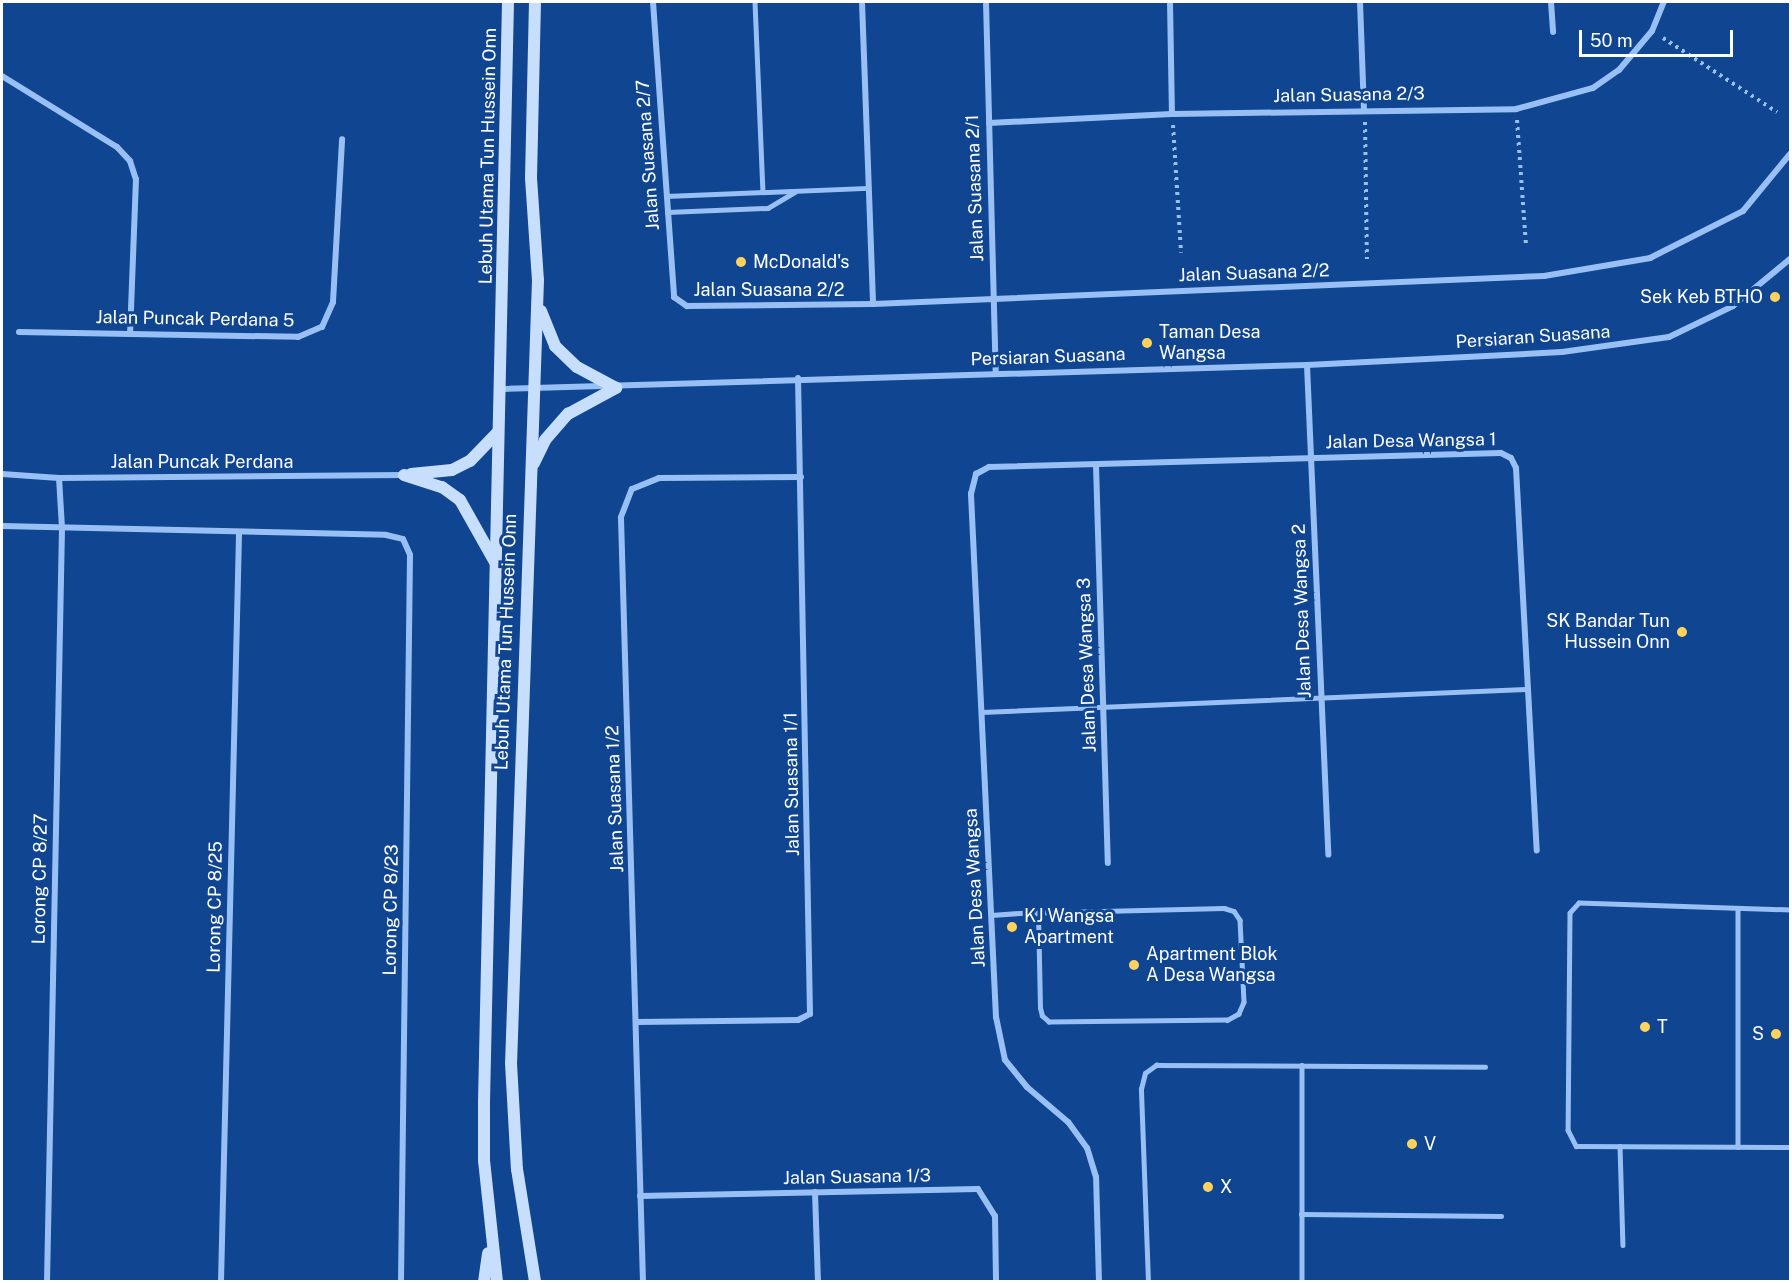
<!DOCTYPE html>
<html>
<head>
<meta charset="utf-8">
<style>
	body { margin:0 }
	#map { position:relative; width:1792px; height:1283px; overflow:hidden; background:#0f4591; font-family:"Public Sans",sans-serif }
	div>[style] { position:absolute }
	.path>* { height:4px; margin-top:-2px; transform-origin:0; background:repeating-linear-gradient(90deg,#99c0f4 0 3px,transparent 0 7.5px) }
	.service>* { height:4.5px; margin:-2.25px; padding:0 2.25px; transform-origin:2.25px; border-radius:2.25px; background:#99c0f4 }
	.minor>* { height:6px; margin:-3px; padding:0 3px; transform-origin:3px; border-radius:3px; background:#99c0f4 }
	.secondary>* { height:12px; margin:-6px; padding:0 6px; transform-origin:6px; border-radius:6px; background:#c8defd }
	.dots>* { width:16px; height:16px; translate:-50% -50%; box-sizing:border-box; border:3px solid #0f4591; border-radius:50% }
	span { translate:-50% -50%; white-space:nowrap; text-align:center; line-height:1.15; -webkit-text-stroke:6px #0f4591; paint-order:stroke }
	.street-label { font-size:18px; color:#fff }
	.poi-label { font-size:18px; color:#fff }
	.left { translate:0 -50%; text-align:left }
	.right { translate:-100% -50%; text-align:right }
	.frame { position:absolute; inset:0; border:3px solid #fff; pointer-events:none }
	.scale { position:absolute; left:1579px; top:30px; width:154px; height:27px; box-sizing:border-box; border:3px solid #fff; border-top:0; padding-left:8px; font-size:18px; line-height:21px; white-space:nowrap; color:#fff; -webkit-text-stroke:4px #0f4591; paint-order:stroke }
</style>
</head>
<body>
<div id="map">
	<div class="path">
		<i style="left:1663px;top:38px;width:136px;rotate:33deg"></i>
		<i style="left:1517px;top:120px;width:125px;rotate:85.9deg"></i>
		<i style="left:1365px;top:122px;width:137px;rotate:89.2deg"></i>
		<i style="left:1173px;top:125px;width:128px;rotate:86.4deg"></i>
	</div>
	<div class="service">
		<i style="left:755px;top:2px;width:190px;rotate:87.6deg"></i>
		<i style="left:666px;top:196px;width:202px;rotate:-2.3deg"></i>
		<i style="left:667px;top:212px;width:101px;rotate:-2.3deg"></i>
		<i style="left:768px;top:208px;width:31px;rotate:-31deg"></i>
		<i style="left:982px;top:712px;width:544px;rotate:-2.42deg"></i>
		<i style="left:1738px;top:908px;width:239px;rotate:90deg"></i>
		<i style="left:1790px;top:910px;width:211px;rotate:-178.1deg"></i>
		<i style="left:1579px;top:903px;width:13px;rotate:132deg"></i>
		<i style="left:1570px;top:913px;width:217px;rotate:90.5deg"></i>
		<i style="left:1568px;top:1130px;width:18px;rotate:63deg"></i>
		<i style="left:1576px;top:1146px;width:214px;rotate:0.3deg"></i>
		<i style="left:991px;top:915px;width:29px;rotate:-4deg"></i>
		<i style="left:1020px;top:913px;width:204px;rotate:-1.4deg"></i>
		<i style="left:1224px;top:908px;width:10px;rotate:17deg"></i>
		<i style="left:1234px;top:911px;width:11px;rotate:56deg"></i>
		<i style="left:1240px;top:920px;width:82px;rotate:87.2deg"></i>
		<i style="left:1244px;top:1002px;width:13px;rotate:113deg"></i>
		<i style="left:1239px;top:1014px;width:13px;rotate:151deg"></i>
		<i style="left:1228px;top:1020px;width:179px;rotate:179.4deg"></i>
		<i style="left:1049px;top:1022px;width:9px;rotate:-139deg"></i>
		<i style="left:1042px;top:1016px;width:8px;rotate:-104deg"></i>
		<i style="left:1040px;top:1008px;width:96px;rotate:-91.2deg"></i>
		<i style="left:1302px;top:1065px;width:217px;rotate:90deg"></i>
		<i style="left:1620px;top:1146px;width:99px;rotate:88.3deg"></i>
		<i style="left:1301px;top:1214px;width:200px;rotate:0.6deg"></i>
		<i style="left:1148px;top:1282px;width:193px;rotate:-92.1deg"></i>
		<i style="left:1141px;top:1089px;width:16px;rotate:-76deg"></i>
		<i style="left:1145px;top:1073px;width:14px;rotate:-36deg"></i>
		<i style="left:1156px;top:1065px;width:329px;rotate:0.3deg"></i>
	</div>
	<div class="minor">
		<i style="left:653px;top:2px;width:296px;rotate:85.9deg"></i>
		<i style="left:674px;top:297px;width:16px;rotate:35deg"></i>
		<i style="left:687px;top:306px;width:186px;rotate:-0.6deg"></i>
		<i style="left:873px;top:304px;width:672px;rotate:-2.39deg"></i>
		<i style="left:1544px;top:276px;width:108px;rotate:-9.6deg"></i>
		<i style="left:1650px;top:258px;width:104px;rotate:-26.8deg"></i>
		<i style="left:1743px;top:211px;width:74px;rotate:-50.5deg"></i>
		<i style="left:862px;top:2px;width:302px;rotate:87.9deg"></i>
		<i style="left:986px;top:2px;width:371px;rotate:88.5deg"></i>
		<i style="left:1170px;top:2px;width:112px;rotate:89deg"></i>
		<i style="left:1360px;top:2px;width:107px;rotate:87.9deg"></i>
		<i style="left:1551px;top:2px;width:30px;rotate:86deg"></i>
		<i style="left:2px;top:76px;width:135px;rotate:31.7deg"></i>
		<i style="left:117px;top:147px;width:19px;rotate:47deg"></i>
		<i style="left:130px;top:161px;width:19px;rotate:72deg"></i>
		<i style="left:136px;top:179px;width:154px;rotate:92.2deg"></i>
		<i style="left:989px;top:123px;width:183px;rotate:-2.8deg"></i>
		<i style="left:1172px;top:114px;width:344px;rotate:-0.8deg"></i>
		<i style="left:1516px;top:109px;width:80px;rotate:-15.3deg"></i>
		<i style="left:1593px;top:88px;width:32px;rotate:-35deg"></i>
		<i style="left:1619px;top:70px;width:51px;rotate:-49.8deg"></i>
		<i style="left:1652px;top:31px;width:31px;rotate:-68deg"></i>
		<i style="left:19px;top:332px;width:279px;rotate:1deg"></i>
		<i style="left:298px;top:337px;width:26px;rotate:-23deg"></i>
		<i style="left:322px;top:327px;width:27px;rotate:-66deg"></i>
		<i style="left:333px;top:302px;width:163px;rotate:-86.8deg"></i>
		<i style="left:1307px;top:365px;width:490px;rotate:87.5deg"></i>
		<i style="left:502px;top:389px;width:805px;rotate:-1.71deg"></i>
		<i style="left:1307px;top:365px;width:255px;rotate:-2.9deg"></i>
		<i style="left:1562px;top:352px;width:108px;rotate:-8deg"></i>
		<i style="left:1669px;top:337px;width:71px;rotate:-25.8deg"></i>
		<i style="left:1733px;top:306px;width:74px;rotate:-39.5deg"></i>
		<i style="left:1096px;top:465px;width:398px;rotate:88.3deg"></i>
		<i style="left:2px;top:474px;width:57px;rotate:4deg"></i>
		<i style="left:59px;top:478px;width:345px;rotate:-0.5deg"></i>
		<i style="left:2px;top:526px;width:384px;rotate:1.3deg"></i>
		<i style="left:386px;top:535px;width:17px;rotate:13deg"></i>
		<i style="left:403px;top:539px;width:17px;rotate:66deg"></i>
		<i style="left:410px;top:555px;width:727px;rotate:90.71deg"></i>
		<i style="left:637px;top:1022px;width:161px;rotate:-0.7deg"></i>
		<i style="left:798px;top:1020px;width:13px;rotate:-27deg"></i>
		<i style="left:810px;top:1014px;width:636px;rotate:-91.08deg"></i>
		<i style="left:815px;top:1192px;width:90px;rotate:88.1deg"></i>
		<i style="left:640px;top:1196px;width:338px;rotate:-1.2deg"></i>
		<i style="left:978px;top:1189px;width:32px;rotate:58deg"></i>
		<i style="left:995px;top:1216px;width:66px;rotate:89.1deg"></i>
		<i style="left:47px;top:1282px;width:754px;rotate:-88.86deg"></i>
		<i style="left:62px;top:528px;width:50px;rotate:-93.4deg"></i>
		<i style="left:221px;top:1282px;width:749px;rotate:-88.62deg"></i>
		<i style="left:643px;top:1282px;width:765px;rotate:-91.65deg"></i>
		<i style="left:621px;top:517px;width:30px;rotate:-69deg"></i>
		<i style="left:632px;top:489px;width:29px;rotate:-22deg"></i>
		<i style="left:659px;top:478px;width:142px;rotate:-0.4deg"></i>
		<i style="left:1099px;top:1282px;width:105px;rotate:-91.6deg"></i>
		<i style="left:1096px;top:1177px;width:30px;rotate:-107deg"></i>
		<i style="left:1087px;top:1148px;width:32px;rotate:-126deg"></i>
		<i style="left:1068px;top:1122px;width:54px;rotate:-139.5deg"></i>
		<i style="left:1027px;top:1087px;width:35px;rotate:-129deg"></i>
		<i style="left:1005px;top:1060px;width:44px;rotate:-101.8deg"></i>
		<i style="left:996px;top:1017px;width:524px;rotate:-92.74deg"></i>
		<i style="left:971px;top:494px;width:21px;rotate:-76deg"></i>
		<i style="left:976px;top:474px;width:15px;rotate:-28deg"></i>
		<i style="left:989px;top:467px;width:512px;rotate:-1.57deg"></i>
		<i style="left:1501px;top:453px;width:11px;rotate:27deg"></i>
		<i style="left:1511px;top:458px;width:11px;rotate:63deg"></i>
		<i style="left:1516px;top:468px;width:383px;rotate:86.9deg"></i>
	</div>
	<div class="secondary">
		<i style="left:535px;top:2px;width:176px;rotate:91.3deg"></i>
		<i style="left:531px;top:178px;width:102px;rotate:86.1deg"></i>
		<i style="left:538px;top:280px;width:783px;rotate:91.97deg"></i>
		<i style="left:511px;top:1063px;width:106px;rotate:86.8deg"></i>
		<i style="left:517px;top:1169px;width:114px;rotate:80.9deg"></i>
		<i style="left:541px;top:311px;width:38px;rotate:68deg"></i>
		<i style="left:555px;top:346px;width:30px;rotate:44deg"></i>
		<i style="left:577px;top:367px;width:44px;rotate:28.3deg"></i>
		<i style="left:534px;top:463px;width:25px;rotate:-64deg"></i>
		<i style="left:545px;top:440px;width:35px;rotate:-49deg"></i>
		<i style="left:568px;top:414px;width:55px;rotate:-28.4deg"></i>
		<i style="left:411px;top:474px;width:41px;rotate:-5.6deg"></i>
		<i style="left:452px;top:470px;width:20px;rotate:-27deg"></i>
		<i style="left:470px;top:461px;width:39px;rotate:-46deg"></i>
		<i style="left:404px;top:475px;width:40px;rotate:18deg"></i>
		<i style="left:442px;top:487px;width:22px;rotate:36deg"></i>
		<i style="left:460px;top:500px;width:71px;rotate:60.6deg"></i>
		<i style="left:484px;top:1282px;width:29px;rotate:-82deg"></i>
		<i style="left:497px;top:1282px;width:122px;rotate:-96.1deg"></i>
		<i style="left:484px;top:1161px;width:59px;rotate:-90deg"></i>
		<i style="left:484px;top:1102px;width:1100px;rotate:-88.75deg"></i>
	</div>
	<div class="dots">
		<i style="left:741px;top:262px;background:#ffd35b"></i>
		<i style="left:1775px;top:297px;background:#ffd35b"></i>
		<i style="left:1147px;top:343px;background:#ffd35b"></i>
		<i style="left:1682px;top:632px;background:#ffd35b"></i>
		<i style="left:1012px;top:927px;background:#ffd35b"></i>
		<i style="left:1134px;top:965px;background:#ffd35b"></i>
		<i style="left:1645px;top:1027px;background:#ffd35b"></i>
		<i style="left:1776px;top:1034px;background:#ffd35b"></i>
		<i style="left:1412px;top:1144px;background:#ffd35b"></i>
		<i style="left:1208px;top:1187px;background:#ffd35b"></i>
	</div>
	<div class="street-label">
		<span style="left:1349px;top:95px;rotate:-1deg">Jalan Suasana 2/3</span>
		<span style="left:648px;top:155px;rotate:-94deg">Jalan Suasana 2/7</span>
		<span style="left:488px;top:156px;rotate:-89deg">Lebuh Utama Tun Hussein Onn</span>
		<span style="left:975px;top:188px;rotate:-92deg">Jalan Suasana 2/1</span>
		<span style="left:1254px;top:273px;rotate:-2deg">Jalan Suasana 2/2</span>
		<span style="left:769px;top:290px">Jalan Suasana 2/2</span>
		<span style="left:195px;top:319px;rotate:1deg">Jalan Puncak Perdana 5</span>
		<span style="left:1533px;top:337px;rotate:-4deg">Persiaran Suasana</span>
		<span style="left:1048px;top:357px;rotate:-2deg">Persiaran Suasana</span>
		<span style="left:1411px;top:441px;rotate:-1deg">Jalan Desa Wangsa 1</span>
		<span style="left:202px;top:462px">Jalan Puncak Perdana</span>
		<span style="left:1302px;top:611px;rotate:-92deg">Jalan Desa Wangsa 2</span>
		<span style="left:506px;top:642px;rotate:-88deg">Lebuh Utama Tun Hussein Onn</span>
		<span style="left:1087px;top:665px;rotate:-92deg">Jalan Desa Wangsa 3</span>
		<span style="left:792px;top:784px;rotate:-91deg">Jalan Suasana 1/1</span>
		<span style="left:615px;top:799px;rotate:-92deg">Jalan Suasana 1/2</span>
		<span style="left:40px;top:879px;rotate:-89deg">Lorong CP 8/27</span>
		<span style="left:975px;top:888px;rotate:-93deg">Jalan Desa Wangsa</span>
		<span style="left:215px;top:907px;rotate:-89deg">Lorong CP 8/25</span>
		<span style="left:391px;top:910px;rotate:-89deg">Lorong CP 8/23</span>
		<span style="left:857px;top:1177px;rotate:-1deg">Jalan Suasana 1/3</span>
	</div>
	<div class="poi-label">
		<span class="left" style="left:753px;top:262px">McDonald's</span>
		<span class="right" style="left:1763px;top:297px">Sek Keb BTHO</span>
		<span class="left" style="left:1159px;top:343px">Taman Desa<br>Wangsa</span>
		<span class="right" style="left:1670px;top:632px">SK Bandar Tun<br>Hussein Onn</span>
		<span class="left" style="left:1024px;top:927px">KJ Wangsa<br>Apartment</span>
		<span class="left" style="left:1146px;top:965px">Apartment Blok<br>A Desa Wangsa</span>
		<span class="left" style="left:1657px;top:1027px">T</span>
		<span class="right" style="left:1764px;top:1034px">S</span>
		<span class="left" style="left:1424px;top:1144px">V</span>
		<span class="left" style="left:1220px;top:1187px">X</span>
	</div>
	<div class="frame"></div>
	<div class="scale">50 m</div>
</div>
</body>
</html>
